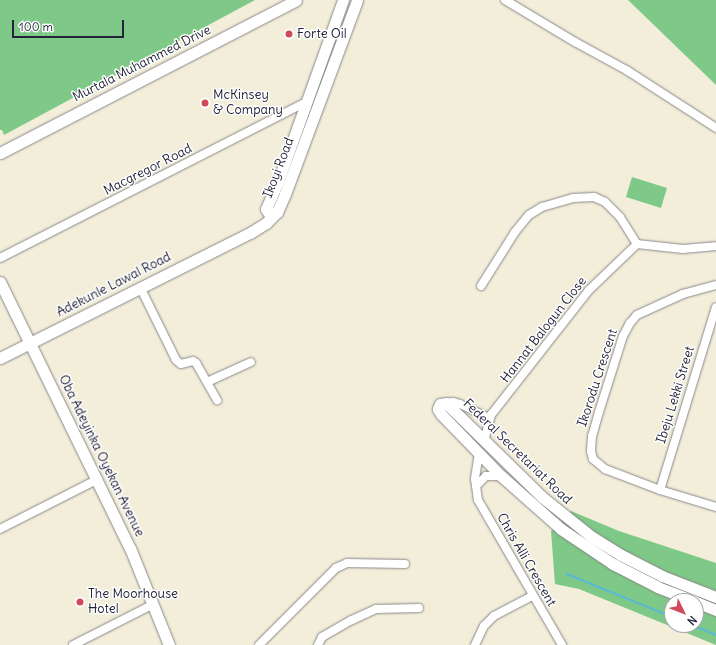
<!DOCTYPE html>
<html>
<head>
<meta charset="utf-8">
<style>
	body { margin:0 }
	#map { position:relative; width:716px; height:645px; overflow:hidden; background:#f3eeda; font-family:Delius,sans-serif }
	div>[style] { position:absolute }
	.green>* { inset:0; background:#7ec987 }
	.stream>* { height:2px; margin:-1px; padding:0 1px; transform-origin:1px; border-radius:1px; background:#59b8d7 }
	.roads { filter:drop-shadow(0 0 1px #8a888a) drop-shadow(0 0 1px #8a888a) }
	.minor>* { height:8px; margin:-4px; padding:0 4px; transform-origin:4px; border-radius:4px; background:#fff }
	.secondary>* { height:11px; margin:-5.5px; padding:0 5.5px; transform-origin:5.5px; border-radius:5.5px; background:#fff }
	.dots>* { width:11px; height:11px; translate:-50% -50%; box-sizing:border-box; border:2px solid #fff; border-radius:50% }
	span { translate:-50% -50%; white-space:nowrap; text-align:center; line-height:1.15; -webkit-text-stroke:3px #fff; paint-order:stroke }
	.poi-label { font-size:13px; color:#22223b }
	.left { translate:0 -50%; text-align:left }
	.street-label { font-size:13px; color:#22223b }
	.north { position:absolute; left:664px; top:593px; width:40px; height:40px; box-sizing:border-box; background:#fff; border:1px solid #a7a7b1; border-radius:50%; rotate:133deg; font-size:11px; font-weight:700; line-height:16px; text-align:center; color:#22223b }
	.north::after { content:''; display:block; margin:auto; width:14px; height:18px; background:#d1495b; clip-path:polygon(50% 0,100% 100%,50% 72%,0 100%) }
	.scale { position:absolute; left:12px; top:20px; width:112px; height:18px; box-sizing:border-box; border:2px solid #22223b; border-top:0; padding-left:5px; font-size:12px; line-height:14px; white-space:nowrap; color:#22223b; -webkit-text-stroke:3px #fff; paint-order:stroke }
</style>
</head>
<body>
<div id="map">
	<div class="green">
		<i style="clip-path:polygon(0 0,255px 0,4px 135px,2px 130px,0 130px)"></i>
		<i style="clip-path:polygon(628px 0,716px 0,716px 85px)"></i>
		<i style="clip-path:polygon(632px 177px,667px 188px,661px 208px,626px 197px)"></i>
		<i style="clip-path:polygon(evenodd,571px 511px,619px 531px,716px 563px,716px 645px,579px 589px,555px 584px,551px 531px,571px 511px,672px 601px,696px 601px,696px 625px,672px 625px,672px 601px)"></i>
	</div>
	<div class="stream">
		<i style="left:567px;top:574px;width:113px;rotate:22.3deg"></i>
		<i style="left:692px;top:625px;width:26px;rotate:23deg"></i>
	</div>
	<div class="roads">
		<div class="minor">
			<i style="left:505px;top:0;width:82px;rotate:31deg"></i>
			<i style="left:575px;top:42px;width:60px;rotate:28.7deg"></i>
			<i style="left:628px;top:71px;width:105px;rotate:32.9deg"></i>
			<i style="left:637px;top:244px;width:46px;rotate:6.2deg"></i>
			<i style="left:683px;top:249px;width:33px;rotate:-5deg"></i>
			<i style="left:0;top:258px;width:343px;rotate:-27deg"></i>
			<i style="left:716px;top:285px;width:34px;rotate:165deg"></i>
			<i style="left:683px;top:294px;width:51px;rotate:155.5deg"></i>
			<i style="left:637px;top:315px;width:11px;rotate:131deg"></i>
			<i style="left:630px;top:323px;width:15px;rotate:118deg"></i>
			<i style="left:623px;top:336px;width:80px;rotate:107.5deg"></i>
			<i style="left:599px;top:412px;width:25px;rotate:106deg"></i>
			<i style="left:592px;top:436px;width:15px;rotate:94deg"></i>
			<i style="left:591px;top:451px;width:8px;rotate:76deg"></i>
			<i style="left:593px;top:459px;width:16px;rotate:40deg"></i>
			<i style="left:605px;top:469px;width:59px;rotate:20.9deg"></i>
			<i style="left:660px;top:490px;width:59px;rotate:16.9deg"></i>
			<i style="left:481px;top:286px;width:64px;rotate:-57.8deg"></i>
			<i style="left:515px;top:232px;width:22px;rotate:-51deg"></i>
			<i style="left:529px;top:215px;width:15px;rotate:-32deg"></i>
			<i style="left:542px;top:207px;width:32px;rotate:-16deg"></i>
			<i style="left:573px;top:198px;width:21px;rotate:-3deg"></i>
			<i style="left:594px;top:197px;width:12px;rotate:24deg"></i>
			<i style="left:605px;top:202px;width:21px;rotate:45deg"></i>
			<i style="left:620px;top:217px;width:32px;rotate:58deg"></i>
			<i style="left:140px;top:287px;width:81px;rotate:63.7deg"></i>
			<i style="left:176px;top:360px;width:6px;rotate:39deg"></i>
			<i style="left:181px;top:364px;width:12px;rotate:-14deg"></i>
			<i style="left:193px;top:361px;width:4px;rotate:34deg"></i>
			<i style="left:196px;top:363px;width:43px;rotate:60.4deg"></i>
			<i style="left:207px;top:382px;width:48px;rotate:-24.4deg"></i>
			<i style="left:446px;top:403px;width:7px;rotate:-8deg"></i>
			<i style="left:453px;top:402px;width:7px;rotate:16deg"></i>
			<i style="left:460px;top:404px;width:32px;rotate:26deg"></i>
			<i style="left:484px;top:441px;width:27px;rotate:-75deg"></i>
			<i style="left:491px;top:415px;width:159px;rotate:-51.9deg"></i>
			<i style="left:589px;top:290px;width:66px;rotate:-43.8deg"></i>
			<i style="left:479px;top:453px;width:26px;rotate:99deg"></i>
			<i style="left:475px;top:479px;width:21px;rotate:82deg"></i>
			<i style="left:478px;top:500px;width:168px;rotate:59.9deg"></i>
			<i style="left:476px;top:486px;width:14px;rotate:-45deg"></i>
			<i style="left:486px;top:476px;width:15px"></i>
			<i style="left:660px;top:490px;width:191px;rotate:-73deg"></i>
			<i style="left:0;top:529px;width:110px;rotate:-27deg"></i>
			<i style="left:73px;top:645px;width:89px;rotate:-26.9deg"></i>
			<i style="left:259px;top:645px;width:109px;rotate:-45deg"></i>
			<i style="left:336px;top:568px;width:12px;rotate:-24deg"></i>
			<i style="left:347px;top:563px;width:58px;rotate:1deg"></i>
			<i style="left:318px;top:645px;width:9px;rotate:-63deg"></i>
			<i style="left:322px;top:637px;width:34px;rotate:-30deg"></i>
			<i style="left:352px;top:620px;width:26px;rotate:-25deg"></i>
			<i style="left:376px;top:609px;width:43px;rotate:-1.3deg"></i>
			<i style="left:475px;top:645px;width:21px;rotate:-65deg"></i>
			<i style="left:484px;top:626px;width:14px;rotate:-45deg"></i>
			<i style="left:494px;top:616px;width:43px;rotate:-27.8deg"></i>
		</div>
		<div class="secondary">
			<i style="left:343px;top:0;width:195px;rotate:109.7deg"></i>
			<i style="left:277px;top:184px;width:27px;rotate:114deg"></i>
			<i style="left:266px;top:209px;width:7px;rotate:56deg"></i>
			<i style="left:270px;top:215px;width:8px;rotate:-23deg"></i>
			<i style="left:277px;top:212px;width:20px;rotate:-66deg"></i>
			<i style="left:285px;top:194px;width:207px;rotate:-69.6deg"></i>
			<i style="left:0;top:153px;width:333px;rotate:-27.3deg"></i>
			<i style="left:0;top:282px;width:296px;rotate:64deg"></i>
			<i style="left:130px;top:548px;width:105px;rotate:68.1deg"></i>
			<i style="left:0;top:358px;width:280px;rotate:-26.6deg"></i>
			<i style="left:250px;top:233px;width:19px;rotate:-32deg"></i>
			<i style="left:266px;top:223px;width:16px;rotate:-45deg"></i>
			<i style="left:694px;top:601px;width:39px;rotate:-159deg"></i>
			<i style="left:658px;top:587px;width:51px;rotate:-152.9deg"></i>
			<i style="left:613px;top:564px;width:63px;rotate:-146.1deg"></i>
			<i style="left:561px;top:529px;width:80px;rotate:-138.5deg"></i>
			<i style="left:501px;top:476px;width:86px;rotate:-134.1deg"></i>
			<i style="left:441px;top:414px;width:6px;rotate:-121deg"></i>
			<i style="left:438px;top:409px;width:5px;rotate:-68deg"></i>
			<i style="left:440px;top:404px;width:6px;rotate:-9deg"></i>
			<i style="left:446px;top:403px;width:134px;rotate:44.4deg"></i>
			<i style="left:542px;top:497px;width:64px;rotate:38.7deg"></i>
			<i style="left:592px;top:537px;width:34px;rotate:32deg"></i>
			<i style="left:621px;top:555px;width:46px;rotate:27.1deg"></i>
			<i style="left:662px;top:576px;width:58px;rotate:21.3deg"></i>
			<i style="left:696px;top:602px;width:22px;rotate:22deg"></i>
		</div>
	</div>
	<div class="dots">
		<i style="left:289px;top:34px;background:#d1495b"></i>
		<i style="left:205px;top:103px;background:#d1495b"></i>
		<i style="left:80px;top:602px;background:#d1495b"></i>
	</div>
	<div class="poi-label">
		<span class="left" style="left:297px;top:34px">Forte Oil</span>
		<span class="left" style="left:213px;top:103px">McKinsey<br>&amp; Company</span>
		<span class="left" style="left:88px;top:602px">The Moorhouse<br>Hotel</span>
	</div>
	<div class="street-label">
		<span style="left:142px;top:64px;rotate:-27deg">Murtala Muhammed Drive</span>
		<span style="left:279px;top:168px;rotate:-69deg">Ikoyi Road</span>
		<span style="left:148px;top:170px;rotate:-27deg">Macgregor Road</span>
		<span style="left:114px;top:285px;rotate:-27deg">Adekunle Lawal Road</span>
		<span style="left:544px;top:330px;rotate:-52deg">Hannat Balogun Close</span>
		<span style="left:598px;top:378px;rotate:-72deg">Ikorodu Crescent</span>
		<span style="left:676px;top:395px;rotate:-73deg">Ibeju Lekki Street</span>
		<span style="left:517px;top:452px;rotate:44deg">Federal Secretariat Road</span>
		<span style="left:101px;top:456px;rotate:64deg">Oba Adeyinka Oyekan Avenue</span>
		<span style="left:526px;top:560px;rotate:60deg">Chris Alli Crescent</span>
	</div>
	<div class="north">N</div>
	<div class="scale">100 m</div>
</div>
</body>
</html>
